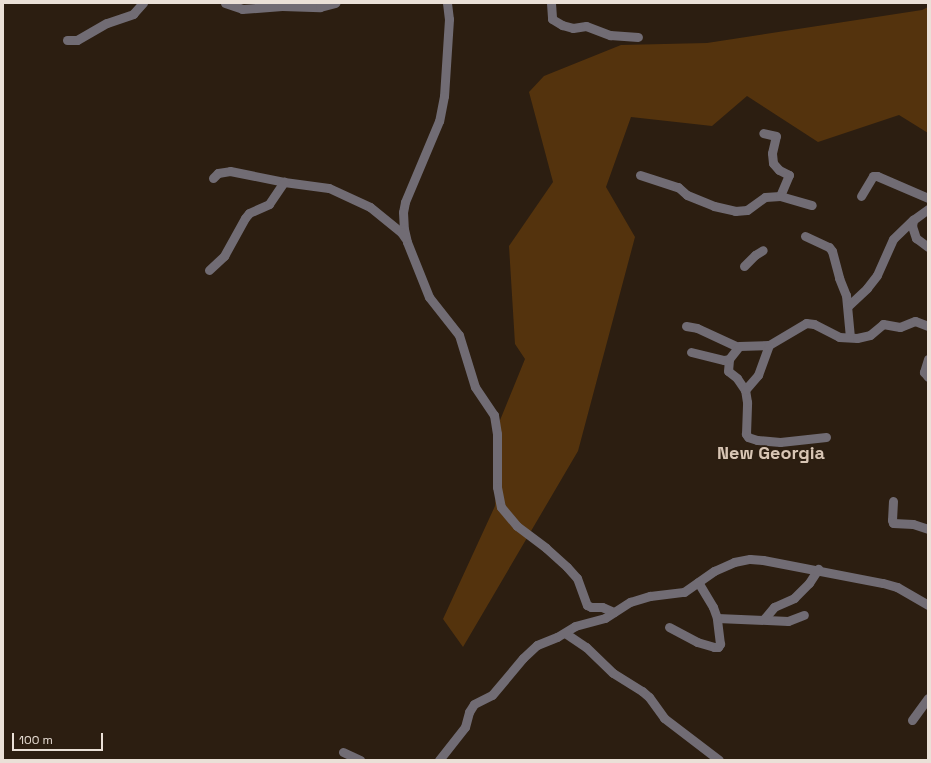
<!DOCTYPE html>
<html>
<head>
<meta charset="utf-8">
<style>
	body { margin:0 }
	#map { position:relative; width:931px; height:763px; overflow:hidden; background:#2c1e11; font-family:"Space Grotesk",sans-serif }
	div>[style] { position:absolute }
	.green>* { inset:0; background:#54330d }
	.minor>* { height:9px; margin:-4.5px; padding:0 4.5px; transform-origin:4.5px; border-radius:4.5px; background:#716c74 }
	span { translate:-50% -50%; white-space:nowrap; text-align:center; line-height:1.15; -webkit-text-stroke:3.5px #2c1e11; paint-order:stroke }
	.district-label { font-size:18px; color:#d8c5b4; font-weight:700 }
	.frame { position:absolute; inset:0; border:4px solid #eae0d7; pointer-events:none }
	.scale { position:absolute; left:12px; top:733px; width:91px; height:18px; box-sizing:border-box; border:2px solid #eae0d7; border-top:0; padding-left:5px; font-size:12px; line-height:14px; white-space:nowrap; color:#eae0d7; -webkit-text-stroke:3px #2c1e11; paint-order:stroke }
</style>
</head>
<body>
<div id="map">
	<div class="green">
		<i style="clip-path:polygon(928px 7px,928px 133px,899px 115px,818px 142px,747px 96px,712px 126px,631px 117px,606px 187px,635px 237px,578px 451px,463px 647px,443px 619px,495px 506px,498px 460px,494px 435px,525px 359px,515px 344px,509px 246px,553px 182px,529px 92px,544px 76px,621px 45px,707px 43px,922px 10px)"></i>
	</div>
	<div class="minor">
		<i style="left:225px;top:3px;width:18px;rotate:19deg"></i>
		<i style="left:242px;top:9px;width:40px;rotate:-4.3deg"></i>
		<i style="left:282px;top:6px;width:38px;rotate:2deg"></i>
		<i style="left:320px;top:7px;width:16px;rotate:-15deg"></i>
		<i style="left:447px;top:3px;width:16px;rotate:83deg"></i>
		<i style="left:449px;top:19px;width:77px;rotate:93.7deg"></i>
		<i style="left:444px;top:96px;width:25px;rotate:101deg"></i>
		<i style="left:439px;top:121px;width:88px;rotate:112.8deg"></i>
		<i style="left:405px;top:202px;width:10px;rotate:101deg"></i>
		<i style="left:403px;top:212px;width:17px;rotate:87deg"></i>
		<i style="left:404px;top:229px;width:13px;rotate:77deg"></i>
		<i style="left:407px;top:242px;width:59px;rotate:68.2deg"></i>
		<i style="left:429px;top:297px;width:48px;rotate:51.7deg"></i>
		<i style="left:459px;top:335px;width:54px;rotate:72.9deg"></i>
		<i style="left:475px;top:387px;width:34px;rotate:56deg"></i>
		<i style="left:494px;top:415px;width:19px;rotate:81deg"></i>
		<i style="left:497px;top:434px;width:53px;rotate:90deg"></i>
		<i style="left:497px;top:487px;width:20px;rotate:79deg"></i>
		<i style="left:501px;top:507px;width:25px;rotate:50deg"></i>
		<i style="left:517px;top:526px;width:36px;rotate:37deg"></i>
		<i style="left:546px;top:548px;width:28px;rotate:42deg"></i>
		<i style="left:567px;top:567px;width:15px;rotate:48deg"></i>
		<i style="left:577px;top:578px;width:29px;rotate:70deg"></i>
		<i style="left:587px;top:605px;width:4px;rotate:27deg"></i>
		<i style="left:591px;top:607px;width:11px"></i>
		<i style="left:602px;top:607px;width:13px;rotate:23deg"></i>
		<i style="left:551px;top:3px;width:16px;rotate:86deg"></i>
		<i style="left:552px;top:19px;width:12px;rotate:31deg"></i>
		<i style="left:562px;top:25px;width:11px;rotate:15deg"></i>
		<i style="left:573px;top:28px;width:13px;rotate:-9deg"></i>
		<i style="left:586px;top:26px;width:26px;rotate:21deg"></i>
		<i style="left:610px;top:35px;width:28px;rotate:4deg"></i>
		<i style="left:67px;top:40px;width:10px"></i>
		<i style="left:77px;top:40px;width:34px;rotate:-30deg"></i>
		<i style="left:107px;top:23px;width:28px;rotate:-19deg"></i>
		<i style="left:133px;top:14px;width:15px;rotate:-48deg"></i>
		<i style="left:640px;top:175px;width:40px;rotate:18deg"></i>
		<i style="left:678px;top:187px;width:12px;rotate:42deg"></i>
		<i style="left:687px;top:195px;width:29px;rotate:22deg"></i>
		<i style="left:714px;top:206px;width:22px;rotate:13deg"></i>
		<i style="left:735px;top:211px;width:12px;rotate:-5deg"></i>
		<i style="left:747px;top:210px;width:22px;rotate:-36deg"></i>
		<i style="left:765px;top:197px;width:15px;rotate:-4deg"></i>
		<i style="left:780px;top:196px;width:23px;rotate:-67deg"></i>
		<i style="left:789px;top:175px;width:11px;rotate:-153deg"></i>
		<i style="left:779px;top:170px;width:9px;rotate:-131deg"></i>
		<i style="left:773px;top:163px;width:10px;rotate:-96deg"></i>
		<i style="left:772px;top:153px;width:17px;rotate:-77deg"></i>
		<i style="left:776px;top:136px;width:13px;rotate:-167deg"></i>
		<i style="left:213px;top:178px;width:7px;rotate:-45deg"></i>
		<i style="left:218px;top:173px;width:12px;rotate:-9deg"></i>
		<i style="left:230px;top:171px;width:55px;rotate:11.5deg"></i>
		<i style="left:284px;top:182px;width:45px;rotate:7.6deg"></i>
		<i style="left:329px;top:188px;width:45px;rotate:24.9deg"></i>
		<i style="left:370px;top:207px;width:40px;rotate:39deg"></i>
		<i style="left:401px;top:232px;width:7px;rotate:56deg"></i>
		<i style="left:780px;top:196px;width:33px;rotate:16deg"></i>
		<i style="left:861px;top:196px;width:23px;rotate:-59deg"></i>
		<i style="left:873px;top:176px;width:4px"></i>
		<i style="left:877px;top:176px;width:56px;rotate:23.3deg"></i>
		<i style="left:913px;top:220px;width:6px;rotate:99deg"></i>
		<i style="left:912px;top:226px;width:13px;rotate:72deg"></i>
		<i style="left:916px;top:238px;width:15px;rotate:37deg"></i>
		<i style="left:805px;top:236px;width:26px;rotate:25deg"></i>
		<i style="left:829px;top:247px;width:5px;rotate:53deg"></i>
		<i style="left:832px;top:251px;width:28px;rotate:75deg"></i>
		<i style="left:839px;top:278px;width:18px;rotate:68deg"></i>
		<i style="left:846px;top:295px;width:42px;rotate:84.6deg"></i>
		<i style="left:744px;top:266px;width:16px;rotate:-45deg"></i>
		<i style="left:755px;top:255px;width:9px;rotate:-32deg"></i>
		<i style="left:209px;top:270px;width:21px;rotate:-43deg"></i>
		<i style="left:224px;top:256px;width:43px;rotate:-61.1deg"></i>
		<i style="left:245px;top:218px;width:6px;rotate:-51deg"></i>
		<i style="left:249px;top:213px;width:22px;rotate:-24deg"></i>
		<i style="left:269px;top:204px;width:27px;rotate:-56deg"></i>
		<i style="left:848px;top:306px;width:26px;rotate:-43deg"></i>
		<i style="left:867px;top:288px;width:16px;rotate:-52deg"></i>
		<i style="left:877px;top:275px;width:39px;rotate:-66deg"></i>
		<i style="left:893px;top:239px;width:28px;rotate:-44deg"></i>
		<i style="left:913px;top:220px;width:19px;rotate:-36deg"></i>
		<i style="left:686px;top:326px;width:11px;rotate:10deg"></i>
		<i style="left:697px;top:328px;width:45px;rotate:24.9deg"></i>
		<i style="left:691px;top:352px;width:34px;rotate:14deg"></i>
		<i style="left:724px;top:360px;width:5px;rotate:-11deg"></i>
		<i style="left:928px;top:359px;width:14px;rotate:107deg"></i>
		<i style="left:924px;top:372px;width:6px;rotate:51deg"></i>
		<i style="left:745px;top:390px;width:14px;rotate:-124deg"></i>
		<i style="left:737px;top:378px;width:11px;rotate:-142deg"></i>
		<i style="left:728px;top:371px;width:12px;rotate:-85deg"></i>
		<i style="left:729px;top:359px;width:16px;rotate:-52deg"></i>
		<i style="left:739px;top:346px;width:30px;rotate:-2deg"></i>
		<i style="left:826px;top:437px;width:46px;rotate:173.8deg"></i>
		<i style="left:780px;top:442px;width:23px;rotate:-175deg"></i>
		<i style="left:757px;top:440px;width:9px;rotate:-162deg"></i>
		<i style="left:748px;top:437px;width:4px;rotate:-124deg"></i>
		<i style="left:746px;top:434px;width:32px;rotate:-88deg"></i>
		<i style="left:747px;top:402px;width:12px;rotate:-99deg"></i>
		<i style="left:745px;top:390px;width:20px;rotate:-49deg"></i>
		<i style="left:758px;top:375px;width:32px;rotate:-70deg"></i>
		<i style="left:769px;top:345px;width:43px;rotate:-30.7deg"></i>
		<i style="left:806px;top:323px;width:8px;rotate:7deg"></i>
		<i style="left:814px;top:324px;width:28px;rotate:27deg"></i>
		<i style="left:839px;top:337px;width:18px;rotate:3deg"></i>
		<i style="left:857px;top:338px;width:13px;rotate:-13deg"></i>
		<i style="left:870px;top:335px;width:17px;rotate:-40deg"></i>
		<i style="left:883px;top:324px;width:17px;rotate:10deg"></i>
		<i style="left:900px;top:327px;width:16px;rotate:-22deg"></i>
		<i style="left:915px;top:321px;width:14px;rotate:21deg"></i>
		<i style="left:893px;top:501px;width:19px;rotate:93deg"></i>
		<i style="left:892px;top:520px;width:3px;rotate:72deg"></i>
		<i style="left:893px;top:523px;width:20px;rotate:3deg"></i>
		<i style="left:913px;top:524px;width:16px;rotate:18deg"></i>
		<i style="left:717px;top:618px;width:71px;rotate:2.4deg"></i>
		<i style="left:788px;top:621px;width:17px;rotate:-21deg"></i>
		<i style="left:764px;top:619px;width:16px;rotate:-50deg"></i>
		<i style="left:774px;top:607px;width:22px;rotate:-24deg"></i>
		<i style="left:794px;top:598px;width:21px;rotate:-45deg"></i>
		<i style="left:809px;top:583px;width:17px;rotate:-57deg"></i>
		<i style="left:669px;top:627px;width:32px;rotate:28deg"></i>
		<i style="left:697px;top:642px;width:18px;rotate:16deg"></i>
		<i style="left:714px;top:647px;width:4px"></i>
		<i style="left:718px;top:647px;width:4px;rotate:-56deg"></i>
		<i style="left:720px;top:644px;width:26px;rotate:-97deg"></i>
		<i style="left:717px;top:618px;width:12px;rotate:-110deg"></i>
		<i style="left:713px;top:607px;width:29px;rotate:-121deg"></i>
		<i style="left:565px;top:633px;width:25px;rotate:34deg"></i>
		<i style="left:586px;top:647px;width:37px;rotate:44deg"></i>
		<i style="left:613px;top:673px;width:34px;rotate:32deg"></i>
		<i style="left:642px;top:691px;width:9px;rotate:41deg"></i>
		<i style="left:649px;top:697px;width:26px;rotate:54deg"></i>
		<i style="left:664px;top:718px;width:69px;rotate:37.4deg"></i>
		<i style="left:912px;top:720px;width:27px;rotate:-54deg"></i>
		<i style="left:343px;top:752px;width:19px;rotate:25deg"></i>
		<i style="left:439px;top:760px;width:42px;rotate:-51.8deg"></i>
		<i style="left:465px;top:727px;width:16px;rotate:-75deg"></i>
		<i style="left:469px;top:712px;width:9px;rotate:-58deg"></i>
		<i style="left:474px;top:704px;width:20px;rotate:-27deg"></i>
		<i style="left:492px;top:695px;width:48px;rotate:-50deg"></i>
		<i style="left:523px;top:658px;width:19px;rotate:-43deg"></i>
		<i style="left:537px;top:645px;width:22px;rotate:-22deg"></i>
		<i style="left:557px;top:637px;width:21px;rotate:-31deg"></i>
		<i style="left:575px;top:626px;width:31px;rotate:-15deg"></i>
		<i style="left:605px;top:618px;width:30px;rotate:-33deg"></i>
		<i style="left:630px;top:602px;width:21px;rotate:-17deg"></i>
		<i style="left:650px;top:596px;width:34px;rotate:-7deg"></i>
		<i style="left:684px;top:592px;width:37px;rotate:-35deg"></i>
		<i style="left:714px;top:571px;width:22px;rotate:-24deg"></i>
		<i style="left:734px;top:562px;width:16px;rotate:-11deg"></i>
		<i style="left:750px;top:559px;width:13px;rotate:4deg"></i>
		<i style="left:763px;top:560px;width:122px;rotate:10.9deg"></i>
		<i style="left:883px;top:583px;width:15px;rotate:16deg"></i>
		<i style="left:897px;top:587px;width:36px;rotate:30deg"></i>
	</div>
	<div class="district-label">
		<span style="left:771px;top:453px">New Georgia</span>
	</div>
	<div class="frame"></div>
	<div class="scale">100 m</div>
</div>
</body>
</html>
